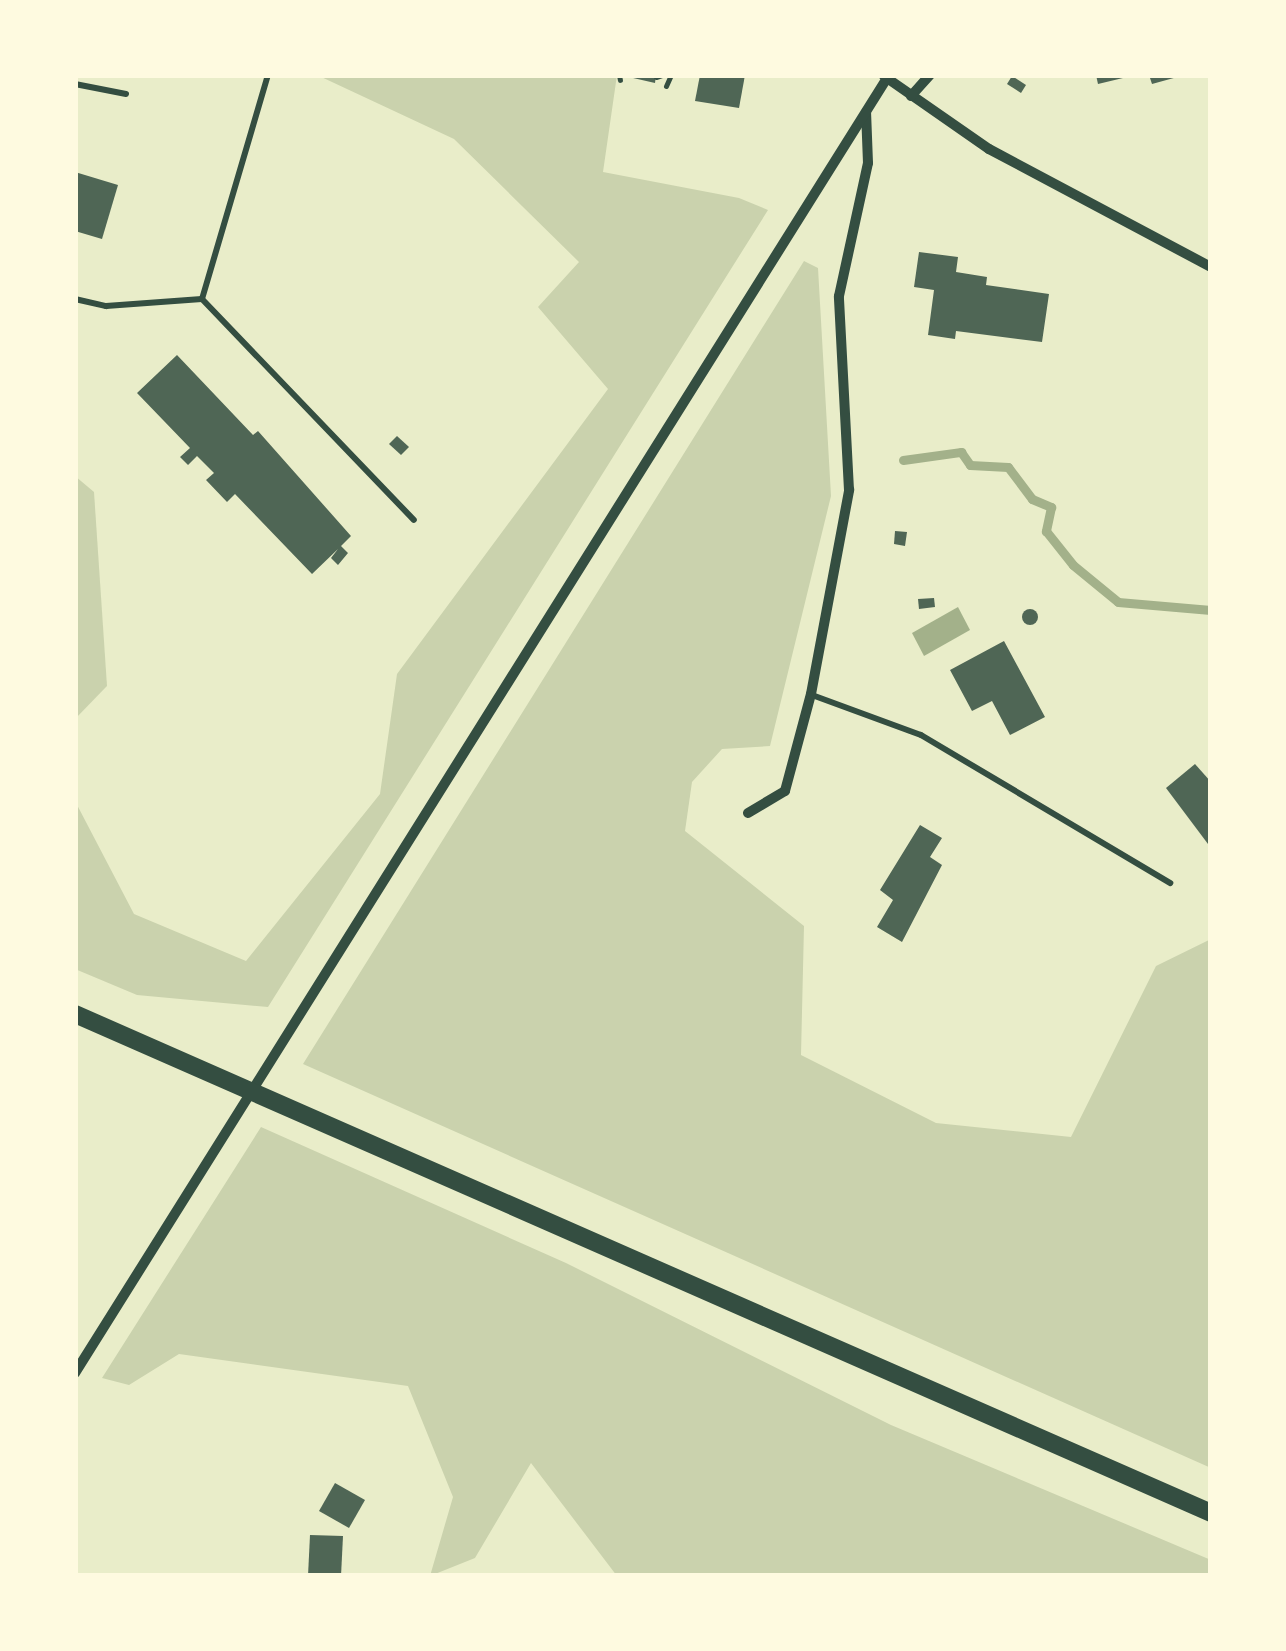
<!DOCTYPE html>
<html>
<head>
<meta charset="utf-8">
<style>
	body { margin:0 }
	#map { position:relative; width:1286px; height:1651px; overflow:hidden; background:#e9edc9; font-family:"Source Sans 3",sans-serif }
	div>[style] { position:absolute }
	.green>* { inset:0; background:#cad2ad }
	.water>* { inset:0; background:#a3b18a }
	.stream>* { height:9px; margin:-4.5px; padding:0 4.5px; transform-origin:4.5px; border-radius:4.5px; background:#a3b18a }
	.building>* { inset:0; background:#4f6655 }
	.round { border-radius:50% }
	.path>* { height:5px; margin:-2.5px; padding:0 2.5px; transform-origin:2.5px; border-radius:2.5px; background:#344e41 }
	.service>* { height:6px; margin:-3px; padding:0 3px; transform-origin:3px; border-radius:3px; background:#344e41 }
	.minor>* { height:10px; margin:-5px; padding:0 5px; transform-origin:5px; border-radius:5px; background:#344e41 }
	.secondary>* { height:18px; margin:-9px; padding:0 9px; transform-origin:9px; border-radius:9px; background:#344e41 }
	span { translate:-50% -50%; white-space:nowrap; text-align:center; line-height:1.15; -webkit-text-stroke:8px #fefae0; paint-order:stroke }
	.frame { position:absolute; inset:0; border:78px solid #fefae0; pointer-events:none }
</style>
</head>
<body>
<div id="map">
	<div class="green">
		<i style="clip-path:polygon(317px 75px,617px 75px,603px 172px,739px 198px,768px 210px,268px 1007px,137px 995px,75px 969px,75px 801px,134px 914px,246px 961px,380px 794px,397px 674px,608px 389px,538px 307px,579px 262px,454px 139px)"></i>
		<i style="clip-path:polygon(804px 261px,818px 268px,831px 496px,770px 746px,722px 749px,692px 782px,685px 831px,804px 926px,801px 1055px,936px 1123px,1071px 1137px,1156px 966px,1211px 939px,1211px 1468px,303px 1064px)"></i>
		<i style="clip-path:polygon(75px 476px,94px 492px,107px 686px,75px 719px)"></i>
		<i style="clip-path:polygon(261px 1127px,566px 1263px,891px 1425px,1211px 1560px,1211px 1576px,617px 1576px,531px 1463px,475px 1558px,430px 1576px,453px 1497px,408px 1386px,179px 1354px,129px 1385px,102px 1378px)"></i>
	</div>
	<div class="water">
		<i style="clip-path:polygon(958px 607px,970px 630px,924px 656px,912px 633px)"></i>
	</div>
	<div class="stream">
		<i style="left:903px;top:460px;width:59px;rotate:-7.9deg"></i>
		<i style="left:961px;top:452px;width:16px;rotate:55deg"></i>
		<i style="left:970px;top:465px;width:38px;rotate:3deg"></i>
		<i style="left:1008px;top:467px;width:40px;rotate:53deg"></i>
		<i style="left:1032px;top:499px;width:21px;rotate:23deg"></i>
		<i style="left:1051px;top:507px;width:25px;rotate:102deg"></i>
		<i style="left:1046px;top:531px;width:43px;rotate:51.5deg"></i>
		<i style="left:1073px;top:565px;width:58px;rotate:39.4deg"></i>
		<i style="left:1118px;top:602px;width:93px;rotate:4.9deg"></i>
	</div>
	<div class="building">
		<i style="clip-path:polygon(620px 75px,656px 75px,655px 83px)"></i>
		<i style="clip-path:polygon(700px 75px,745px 75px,739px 108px,695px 101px)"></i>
		<i style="clip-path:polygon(1096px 75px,1122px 75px,1123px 78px,1098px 84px)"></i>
		<i style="clip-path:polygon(1149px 75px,1181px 75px,1181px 76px,1152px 84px)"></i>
		<i style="clip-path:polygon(1012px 76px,1026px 85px,1021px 93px,1007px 84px)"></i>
		<i style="clip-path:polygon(75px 172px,118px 185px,102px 239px,75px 231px)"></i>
		<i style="clip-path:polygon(919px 252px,958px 257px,956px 272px,987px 277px,986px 285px,1049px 294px,1042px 342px,956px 331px,955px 339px,928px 335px,934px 290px,914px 287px)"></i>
		<i style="clip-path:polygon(177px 355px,253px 435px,258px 431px,351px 536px,341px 546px,348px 553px,338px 565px,331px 558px,338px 549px,312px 574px,235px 494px,227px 502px,206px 480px,214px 473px,197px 456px,188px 465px,180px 457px,190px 448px,137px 393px)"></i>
		<i style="clip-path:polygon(397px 436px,409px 447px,401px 455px,389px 444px)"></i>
		<i style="clip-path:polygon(895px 531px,907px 532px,905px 546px,894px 544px)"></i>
		<i style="clip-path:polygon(934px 598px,935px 607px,919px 609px,918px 599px)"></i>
		<i class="round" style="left:1022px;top:609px;width:16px;height:16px"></i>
		<i style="clip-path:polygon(1004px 641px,1045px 717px,1010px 735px,992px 701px,972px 711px,950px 670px)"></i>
		<i style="clip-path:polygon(1195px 764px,1211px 782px,1211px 848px,1166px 788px)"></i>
		<i style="clip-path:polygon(920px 825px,942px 838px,930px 857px,942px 865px,902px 942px,877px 927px,893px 900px,880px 890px)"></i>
		<i style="clip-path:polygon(335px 1483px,365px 1500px,349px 1528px,319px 1511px)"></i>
		<i style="clip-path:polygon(310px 1535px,343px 1536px,341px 1576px,308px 1576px)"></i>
	</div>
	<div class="path">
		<i style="left:619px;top:75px;width:5px;rotate:79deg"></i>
		<i style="left:656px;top:77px;width:6px;rotate:-18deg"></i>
		<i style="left:666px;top:86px;width:12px;rotate:-66deg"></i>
	</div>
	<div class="service">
		<i style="left:75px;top:84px;width:52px;rotate:11.1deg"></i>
		<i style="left:75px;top:299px;width:32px;rotate:13deg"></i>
		<i style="left:106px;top:306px;width:96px;rotate:-4.2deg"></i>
		<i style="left:202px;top:299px;width:234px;rotate:-73.6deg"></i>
		<i style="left:202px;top:299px;width:306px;rotate:46.2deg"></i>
		<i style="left:812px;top:695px;width:116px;rotate:20.2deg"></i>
		<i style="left:921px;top:735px;width:290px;rotate:30.7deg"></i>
	</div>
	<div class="minor">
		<i style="left:884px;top:76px;width:128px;rotate:34.8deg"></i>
		<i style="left:989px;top:149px;width:251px;rotate:28deg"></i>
		<i style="left:911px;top:96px;width:28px;rotate:-48deg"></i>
		<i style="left:748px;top:813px;width:43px;rotate:-30.7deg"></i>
		<i style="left:785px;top:791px;width:100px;rotate:-75deg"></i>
		<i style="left:811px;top:694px;width:208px;rotate:-79.4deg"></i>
		<i style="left:849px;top:490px;width:194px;rotate:-93deg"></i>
		<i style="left:839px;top:296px;width:136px;rotate:-77.7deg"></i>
		<i style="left:868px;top:163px;width:51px;rotate:-92.2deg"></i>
		<i style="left:75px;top:1373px;width:1529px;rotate:-57.91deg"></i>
	</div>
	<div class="secondary">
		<i style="left:75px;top:1014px;width:1241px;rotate:23.71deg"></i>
	</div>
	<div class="frame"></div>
</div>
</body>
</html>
